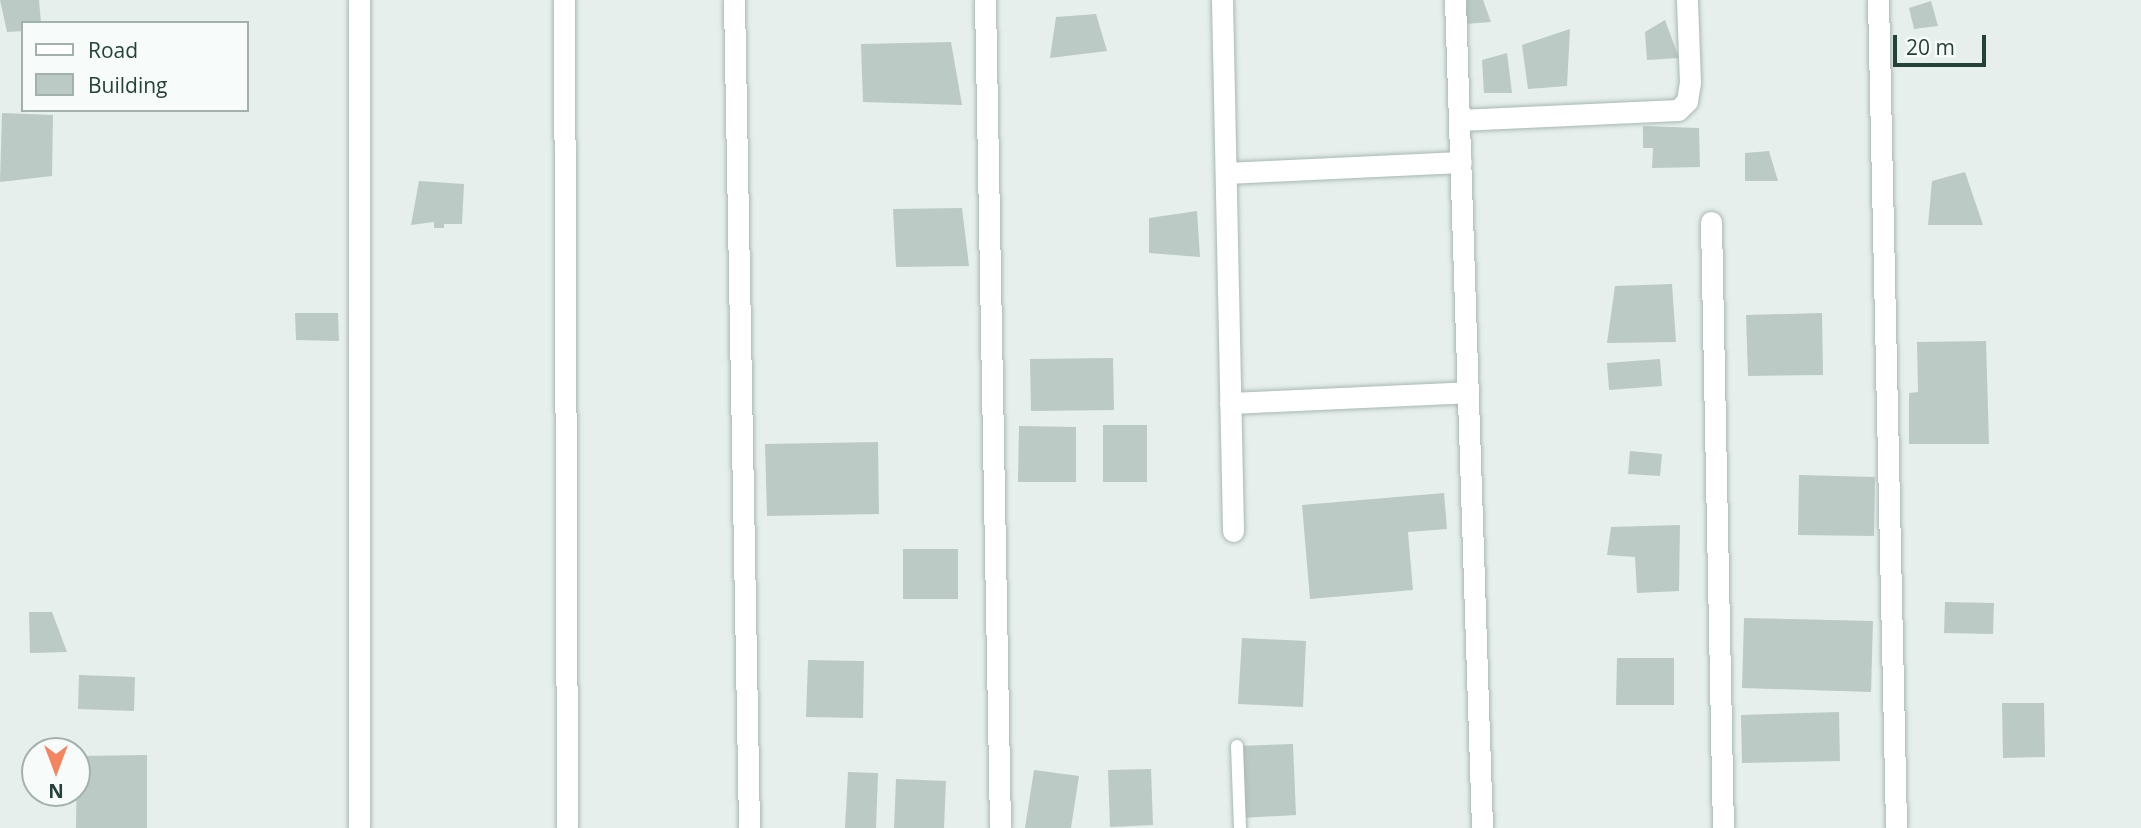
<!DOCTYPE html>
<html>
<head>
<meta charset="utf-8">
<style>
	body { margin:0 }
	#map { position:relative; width:2141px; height:828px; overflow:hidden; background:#e6efeb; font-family:"Open Sans",sans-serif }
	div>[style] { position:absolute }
	.building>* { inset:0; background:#bbcac4 }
	.roads { filter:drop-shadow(0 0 2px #a8b8b2) drop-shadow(0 0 2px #a8b8b2) }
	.service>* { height:12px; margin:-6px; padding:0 6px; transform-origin:6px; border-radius:6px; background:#fff }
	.minor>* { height:21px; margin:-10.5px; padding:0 10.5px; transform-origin:10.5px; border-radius:10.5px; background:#fff }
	span { translate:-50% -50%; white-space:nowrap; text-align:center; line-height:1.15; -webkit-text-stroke:7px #f7fbf9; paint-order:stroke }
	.legend { position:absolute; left:21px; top:21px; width:228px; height:91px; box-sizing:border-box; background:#f7fbf9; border:2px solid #a3b1ad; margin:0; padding:9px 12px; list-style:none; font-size:21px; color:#24423a }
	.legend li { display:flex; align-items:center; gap:14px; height:35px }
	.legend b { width:35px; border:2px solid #a3b1ad }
	.north { position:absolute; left:21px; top:737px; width:70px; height:70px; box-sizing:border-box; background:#f7fbf9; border:2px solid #a3b1ad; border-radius:50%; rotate:180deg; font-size:19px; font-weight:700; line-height:28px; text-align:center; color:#24423a }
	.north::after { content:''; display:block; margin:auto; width:24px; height:32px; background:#f4845f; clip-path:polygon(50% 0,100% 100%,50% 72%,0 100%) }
	.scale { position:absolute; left:1893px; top:35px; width:93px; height:32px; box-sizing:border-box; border:4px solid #24423a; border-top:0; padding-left:9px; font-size:21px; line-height:24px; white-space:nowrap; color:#24423a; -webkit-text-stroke:5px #f7fbf9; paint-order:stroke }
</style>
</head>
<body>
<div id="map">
	<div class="building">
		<i style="clip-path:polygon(0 0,39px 0,41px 23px,23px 23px,23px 31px,7px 32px)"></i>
		<i style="clip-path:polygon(1466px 0,1483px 0,1491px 22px,1465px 24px)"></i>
		<i style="clip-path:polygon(1931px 1px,1938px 26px,1914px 29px,1909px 8px)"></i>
		<i style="clip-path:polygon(1096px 14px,1107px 51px,1050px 58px,1056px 17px)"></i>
		<i style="clip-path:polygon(1665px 20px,1679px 58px,1647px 60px,1645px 32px)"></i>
		<i style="clip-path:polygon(1570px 29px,1567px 86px,1528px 89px,1522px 45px)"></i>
		<i style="clip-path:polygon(951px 42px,962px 105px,863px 102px,861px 44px)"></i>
		<i style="clip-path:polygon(1507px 53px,1512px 93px,1484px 93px,1482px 60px)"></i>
		<i style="clip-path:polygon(2px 113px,53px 115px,52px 176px,0 182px)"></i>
		<i style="clip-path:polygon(1643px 126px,1699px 128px,1700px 167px,1652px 168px,1653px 148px,1643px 148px)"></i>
		<i style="clip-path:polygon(1769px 151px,1778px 181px,1745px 181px,1745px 153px)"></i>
		<i style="clip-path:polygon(1965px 172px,1983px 225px,1928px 225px,1932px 181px)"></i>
		<i style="clip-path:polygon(419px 181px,464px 184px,462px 224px,444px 224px,444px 228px,434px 228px,434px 222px,411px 225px)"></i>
		<i style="clip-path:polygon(962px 208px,969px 266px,896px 267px,893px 209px)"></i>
		<i style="clip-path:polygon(1197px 211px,1200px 257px,1149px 253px,1149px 218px)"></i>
		<i style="clip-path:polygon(1672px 284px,1676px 342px,1607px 343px,1615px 286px)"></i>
		<i style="clip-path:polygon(295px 313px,338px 313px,339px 341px,296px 340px)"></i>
		<i style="clip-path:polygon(1822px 313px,1823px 375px,1748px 376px,1746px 315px)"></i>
		<i style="clip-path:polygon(1986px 341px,1989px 444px,1909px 444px,1909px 393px,1918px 392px,1917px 342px)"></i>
		<i style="clip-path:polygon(1113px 358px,1114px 410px,1031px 411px,1030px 359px)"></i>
		<i style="clip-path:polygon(1660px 359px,1662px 386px,1609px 390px,1607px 363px)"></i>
		<i style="clip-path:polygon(1103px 425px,1147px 425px,1147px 482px,1103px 482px)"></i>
		<i style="clip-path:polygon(1019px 426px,1076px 427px,1076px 482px,1018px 482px)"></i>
		<i style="clip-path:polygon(878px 442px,879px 514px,767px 516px,765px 444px)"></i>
		<i style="clip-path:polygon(1630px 451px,1662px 454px,1660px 476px,1628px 474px)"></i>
		<i style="clip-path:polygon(1799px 475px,1875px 477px,1874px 536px,1798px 535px)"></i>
		<i style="clip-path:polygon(1444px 493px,1447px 529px,1408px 532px,1413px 590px,1310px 599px,1302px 505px)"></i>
		<i style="clip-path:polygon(1680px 525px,1679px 591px,1637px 593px,1635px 557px,1607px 555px,1611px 527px)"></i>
		<i style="clip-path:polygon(903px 549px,958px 549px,958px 599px,903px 599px)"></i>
		<i style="clip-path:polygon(1945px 602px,1994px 603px,1993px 634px,1944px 633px)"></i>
		<i style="clip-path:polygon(29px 612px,52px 612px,67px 652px,30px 653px)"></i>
		<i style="clip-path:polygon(1744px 618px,1873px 621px,1871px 692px,1742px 688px)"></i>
		<i style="clip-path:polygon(1242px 638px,1306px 641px,1303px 707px,1238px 704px)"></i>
		<i style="clip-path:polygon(1617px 658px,1674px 658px,1674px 705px,1616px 705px)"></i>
		<i style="clip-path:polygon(808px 660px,864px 661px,863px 718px,806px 717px)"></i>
		<i style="clip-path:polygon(79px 675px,135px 677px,134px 711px,78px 709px)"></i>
		<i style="clip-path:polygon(2002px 703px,2044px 703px,2045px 757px,2003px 758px)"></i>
		<i style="clip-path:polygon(1839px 712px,1840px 761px,1742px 763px,1741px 715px)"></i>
		<i style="clip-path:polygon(1293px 744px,1296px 815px,1240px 818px,1237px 746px)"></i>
		<i style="clip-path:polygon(147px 755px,147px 828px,76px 828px,77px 756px)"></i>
		<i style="clip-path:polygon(1151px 769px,1153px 825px,1110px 827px,1108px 770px)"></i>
		<i style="clip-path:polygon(1034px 770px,1079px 776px,1071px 828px,1025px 828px)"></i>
		<i style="clip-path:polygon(848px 772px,878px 773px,876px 828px,845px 828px)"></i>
		<i style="clip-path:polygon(896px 779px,946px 781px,944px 828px,894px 828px)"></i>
	</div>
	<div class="roads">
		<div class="service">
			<i style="left:1237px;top:746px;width:82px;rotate:87.9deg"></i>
		</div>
		<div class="minor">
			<i style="left:564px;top:0;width:828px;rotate:89.79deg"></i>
			<i style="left:734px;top:0;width:828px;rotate:88.96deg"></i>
			<i style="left:985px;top:0;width:828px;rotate:88.96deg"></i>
			<i style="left:1222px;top:0;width:531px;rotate:88.81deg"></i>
			<i style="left:1455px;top:0;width:828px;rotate:88.13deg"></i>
			<i style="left:1878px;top:0;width:828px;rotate:88.75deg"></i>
			<i style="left:1459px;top:120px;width:219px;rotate:-2.6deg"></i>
			<i style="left:1678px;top:110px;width:13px;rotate:-45deg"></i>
			<i style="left:1687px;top:101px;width:18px;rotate:-81deg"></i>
			<i style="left:1690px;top:83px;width:83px;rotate:-92.1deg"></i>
			<i style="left:1226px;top:173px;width:235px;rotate:-2.7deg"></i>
			<i style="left:1711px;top:222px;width:606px;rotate:88.87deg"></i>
			<i style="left:1230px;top:403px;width:238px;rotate:-2.6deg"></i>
			<i style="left:359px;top:828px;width:828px;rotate:-90deg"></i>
		</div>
	</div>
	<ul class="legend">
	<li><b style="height:9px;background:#fff"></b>Road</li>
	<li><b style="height:19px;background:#bbcac4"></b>Building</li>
	</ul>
	<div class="north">N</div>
	<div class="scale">20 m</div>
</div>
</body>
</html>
